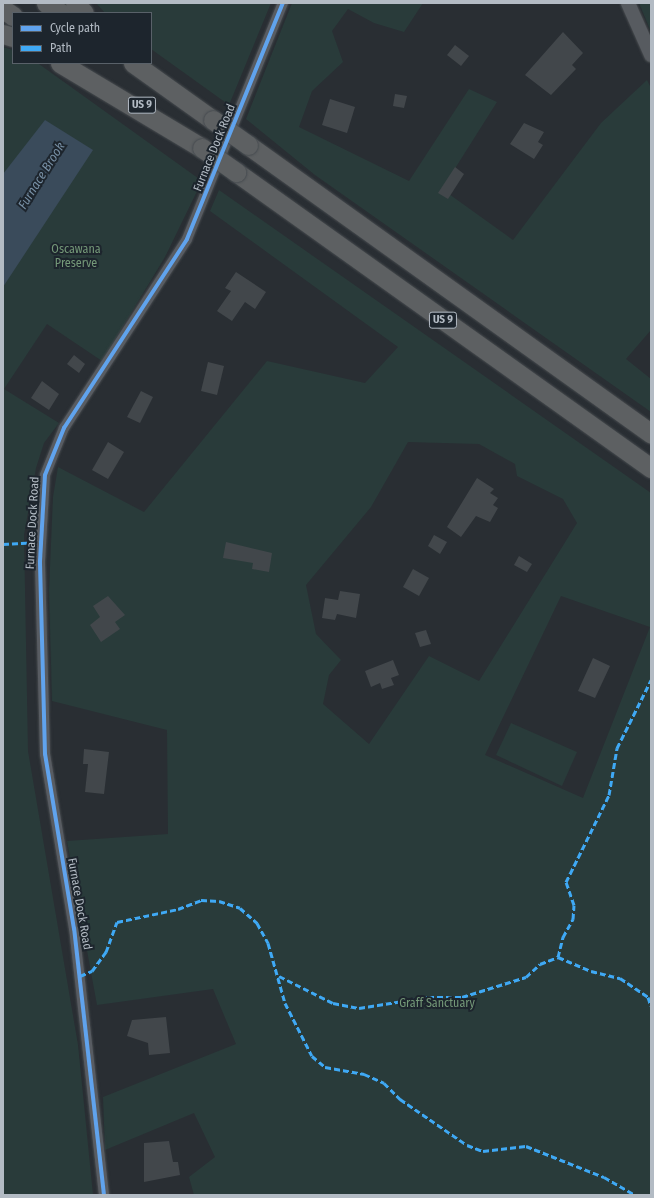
<!DOCTYPE html>
<html>
<head>
<meta charset="utf-8">
<style>
	body { margin:0 }
	#map { position:relative; width:654px; height:1198px; overflow:hidden; background:#292e33; font-family:"Fira Sans Condensed",sans-serif }
	div>[style] { position:absolute }
	.green>* { inset:0; background:#293b3a }
	.water>* { inset:0; background:#3a4b5b }
	.building>* { inset:0; background:#42474b }
	.roads { filter:drop-shadow(0 0 1px #464a4e) drop-shadow(0 0 1px #464a4e) }
	.minor>* { height:10px; margin:-5px; padding:0 5px; transform-origin:5px; border-radius:5px; background:#585c62 }
	.secondary>* { height:14px; margin:-7px; padding:0 7px; transform-origin:7px; border-radius:7px; background:#575b60 }
	.motorway>* { height:19px; margin:-9.5px; padding:0 9.5px; transform-origin:9.5px; border-radius:9.5px; background:#5d6062 }
	.bridges { filter:drop-shadow(0 0 1px #454a4f) drop-shadow(0 0 1px #454a4f) }
	.motorway-bridge>* { height:19px; margin:-9.5px; padding:0 9.5px; transform-origin:9.5px; border-radius:9.5px; background:#5d6062 }
	.quiet>* { height:3px; margin-top:-1.5px; transform-origin:0; background:repeating-linear-gradient(90deg,#3fa9f5 0 6px,transparent 0 9px) }
	.cycleway>* { height:4px; margin:-2px; padding:0 2px; transform-origin:2px; border-radius:2px; background:#60a3ed }
	span { translate:-50% -50%; white-space:nowrap; text-align:center; line-height:1.15; -webkit-text-stroke:4px #1d252d; paint-order:stroke }
	.shield-label span { padding:1px 3px; background:#1d252d; border:1px solid; border-radius:3px; -webkit-text-stroke-width:0 }
	.shield-label { font-size:11px; color:#b3bbc4; font-weight:700 }
	.street-label { font-size:12px; color:#b3bbc4 }
	.park-label { font-size:12px; color:#749878 }
	.water-label { font-size:13px; color:#778fa4; font-style:italic }
	.frame { position:absolute; inset:0; border:4px solid #b3bbc4; pointer-events:none }
	.legend { position:absolute; left:12px; top:12px; width:140px; height:52px; box-sizing:border-box; background:#1d252d; border:1px solid #596169; margin:0; padding:5px 7px; list-style:none; font-size:12px; color:#b3bbc4 }
	.legend li { display:flex; align-items:center; gap:8px; height:20px }
	.legend b { width:20px; border:1px solid #596169 }
</style>
</head>
<body>
<div id="map">
	<div class="green">
		<i style="clip-path:polygon(96px 3px,271px 3px,229px 105px,151px 49px,151px 13px,105px 13px)"></i>
		<i style="clip-path:polygon(292px 3px,423px 3px,404px 32px,374px 23px,348px 9px,332px 31px,343px 62px,312px 91px,299px 127px,409px 181px,469px 89px,497px 102px,442px 189px,513px 240px,601px 123px,647px 80px,651px 88px,651px 330px,626px 359px,651px 379px,651px 412px,315px 175px,246px 119px)"></i>
		<i style="clip-path:polygon(639px 3px,651px 3px,651px 32px)"></i>
		<i style="clip-path:polygon(3px 47px,13px 50px,13px 63px,39px 64px,202px 181px,165px 257px,102px 361px,47px 324px,4px 389px,59px 423px,44px 443px,36px 468px,24px 535px,28px 751px,78px 1045px,93px 1195px,3px 1195px)"></i>
		<i style="clip-path:polygon(evenodd,219px 190px,651px 493px,651px 1195px,194px 1195px,189px 1177px,215px 1157px,194px 1113px,105px 1150px,103px 1097px,236px 1044px,213px 989px,97px 1005px,67px 841px,168px 834px,167px 730px,52px 701px,49px 591px,53px 497px,58px 467px,144px 512px,267px 361px,365px 383px,398px 347px,210px 211px,219px 190px,408px 442px,479px 444px,515px 464px,517px 476px,563px 499px,577px 523px,479px 681px,429px 656px,369px 744px,323px 704px,329px 675px,341px 660px,316px 634px,306px 585px,371px 507px,408px 442px,219px 190px,561px 596px,650px 627px,583px 798px,485px 755px,561px 596px)"></i>
		<i style="clip-path:polygon(511px 723px,577px 752px,562px 786px,496px 755px)"></i>
	</div>
	<div class="water">
		<i style="clip-path:polygon(45px 120px,93px 150px,3px 287px,3px 174px)"></i>
	</div>
	<div class="building">
		<i style="clip-path:polygon(563px 32px,583px 53px,572px 65px,576px 69px,551px 95px,525px 75px)"></i>
		<i style="clip-path:polygon(455px 45px,469px 56px,461px 66px,447px 55px)"></i>
		<i style="clip-path:polygon(395px 94px,407px 96px,404px 108px,393px 106px)"></i>
		<i style="clip-path:polygon(330px 99px,355px 107px,347px 133px,322px 125px)"></i>
		<i style="clip-path:polygon(524px 123px,544px 132px,538px 142px,543px 145px,534px 159px,510px 144px)"></i>
		<i style="clip-path:polygon(455px 167px,464px 174px,448px 199px,438px 193px)"></i>
		<i style="clip-path:polygon(236px 272px,266px 292px,255px 309px,245px 302px,232px 321px,217px 311px,231px 291px,225px 288px)"></i>
		<i style="clip-path:polygon(74px 355px,85px 364px,79px 373px,67px 364px)"></i>
		<i style="clip-path:polygon(208px 362px,224px 366px,217px 395px,201px 391px)"></i>
		<i style="clip-path:polygon(42px 381px,59px 394px,49px 410px,31px 398px)"></i>
		<i style="clip-path:polygon(141px 391px,153px 397px,140px 423px,127px 417px)"></i>
		<i style="clip-path:polygon(108px 442px,124px 452px,108px 479px,92px 470px)"></i>
		<i style="clip-path:polygon(477px 478px,494px 489px,490px 493px,498px 498px,493px 505px,498px 508px,490px 522px,476px 516px,461px 537px,447px 527px)"></i>
		<i style="clip-path:polygon(434px 535px,447px 542px,440px 554px,428px 546px)"></i>
		<i style="clip-path:polygon(226px 542px,272px 553px,269px 572px,252px 569px,253px 563px,223px 558px)"></i>
		<i style="clip-path:polygon(519px 556px,532px 564px,527px 572px,514px 565px)"></i>
		<i style="clip-path:polygon(413px 569px,429px 578px,419px 596px,403px 587px)"></i>
		<i style="clip-path:polygon(340px 591px,360px 594px,356px 618px,337px 614px,335px 620px,322px 618px,325px 598px,338px 600px)"></i>
		<i style="clip-path:polygon(108px 596px,125px 615px,115px 622px,120px 629px,101px 642px,90px 625px,100px 617px,93px 606px)"></i>
		<i style="clip-path:polygon(426px 630px,431px 644px,420px 647px,415px 633px)"></i>
		<i style="clip-path:polygon(593px 658px,610px 666px,595px 698px,578px 691px)"></i>
		<i style="clip-path:polygon(393px 660px,399px 675px,391px 678px,394px 685px,382px 689px,380px 683px,371px 687px,365px 671px)"></i>
		<i style="clip-path:polygon(84px 749px,109px 752px,104px 794px,85px 792px,88px 764px,83px 764px)"></i>
		<i style="clip-path:polygon(166px 1017px,170px 1053px,149px 1055px,148px 1043px,127px 1036px,132px 1020px)"></i>
		<i style="clip-path:polygon(169px 1141px,173px 1162px,178px 1162px,180px 1175px,144px 1182px,144px 1143px)"></i>
	</div>
	<div class="roads">
		<div class="minor">
			<i style="left:104px;top:1195px;width:268px;rotate:-96.4deg"></i>
			<i style="left:74px;top:929px;width:177px;rotate:-99.4deg"></i>
			<i style="left:45px;top:754px;width:193px;rotate:-91.5deg"></i>
			<i style="left:40px;top:561px;width:86px;rotate:-86.7deg"></i>
			<i style="left:45px;top:475px;width:51px;rotate:-68deg"></i>
			<i style="left:64px;top:428px;width:225px;rotate:-56.9deg"></i>
			<i style="left:187px;top:239px;width:255px;rotate:-67.9deg"></i>
		</div>
		<div class="secondary">
			<i style="left:628px;top:3px;width:57px;rotate:66.1deg"></i>
		</div>
		<div class="motorway">
			<i style="left:46px;top:3px;width:18px;rotate:34deg"></i>
			<i style="left:75px;top:3px;width:13px;rotate:48deg"></i>
			<i style="left:3px;top:9px;width:12px;rotate:35deg"></i>
			<i style="left:3px;top:34px;width:10px;rotate:17deg"></i>
			<i style="left:60px;top:63px;width:165px;rotate:30.9deg"></i>
			<i style="left:133px;top:63px;width:98px;rotate:35.5deg"></i>
			<i style="left:248px;top:145px;width:496px;rotate:35.6deg"></i>
			<i style="left:236px;top:172px;width:510px;rotate:35.5deg"></i>
		</div>
	</div>
	<div class="bridges">
		<div class="motorway-bridge">
			<i style="left:213px;top:120px;width:43px;rotate:35.5deg"></i>
			<i style="left:202px;top:148px;width:42px;rotate:35.2deg"></i>
		</div>
	</div>
	<div class="quiet">
		<i style="left:3px;top:544px;width:37px;rotate:-3deg"></i>
		<i style="left:558px;top:957px;width:21px;rotate:-76deg"></i>
		<i style="left:563px;top:937px;width:21px;rotate:-61deg"></i>
		<i style="left:573px;top:919px;width:14px;rotate:-86deg"></i>
		<i style="left:574px;top:905px;width:24px;rotate:-109deg"></i>
		<i style="left:566px;top:882px;width:97px;rotate:-63.7deg"></i>
		<i style="left:609px;top:795px;width:48px;rotate:-80.3deg"></i>
		<i style="left:617px;top:748px;width:76px;rotate:-63.4deg"></i>
		<i style="left:558px;top:957px;width:36px;rotate:23deg"></i>
		<i style="left:591px;top:971px;width:30px;rotate:14deg"></i>
		<i style="left:620px;top:978px;width:34px;rotate:34deg"></i>
		<i style="left:648px;top:997px;width:9px;rotate:72deg"></i>
		<i style="left:80px;top:976px;width:13px;rotate:-23deg"></i>
		<i style="left:92px;top:971px;width:24px;rotate:-54deg"></i>
		<i style="left:106px;top:952px;width:32px;rotate:-70deg"></i>
		<i style="left:117px;top:922px;width:62px;rotate:-12deg"></i>
		<i style="left:178px;top:909px;width:25px;rotate:-21deg"></i>
		<i style="left:201px;top:900px;width:18px;rotate:3deg"></i>
		<i style="left:219px;top:901px;width:22px;rotate:18deg"></i>
		<i style="left:240px;top:908px;width:23px;rotate:41deg"></i>
		<i style="left:257px;top:923px;width:23px;rotate:61deg"></i>
		<i style="left:268px;top:943px;width:62px;rotate:74.2deg"></i>
		<i style="left:285px;top:1003px;width:59px;rotate:63deg"></i>
		<i style="left:312px;top:1056px;width:17px;rotate:40deg"></i>
		<i style="left:325px;top:1067px;width:40px;rotate:10deg"></i>
		<i style="left:364px;top:1074px;width:22px;rotate:24deg"></i>
		<i style="left:384px;top:1083px;width:23px;rotate:45deg"></i>
		<i style="left:400px;top:1099px;width:81px;rotate:34.5deg"></i>
		<i style="left:467px;top:1145px;width:17px;rotate:21deg"></i>
		<i style="left:483px;top:1151px;width:43px;rotate:-6.6deg"></i>
		<i style="left:526px;top:1146px;width:84px;rotate:21.7deg"></i>
		<i style="left:604px;top:1177px;width:36px;rotate:30deg"></i>
		<i style="left:279px;top:976px;width:60px;rotate:26.6deg"></i>
		<i style="left:333px;top:1003px;width:26px;rotate:11deg"></i>
		<i style="left:359px;top:1008px;width:70px;rotate:-9.1deg"></i>
		<i style="left:428px;top:997px;width:34px"></i>
		<i style="left:462px;top:997px;width:67px;rotate:-17.4deg"></i>
		<i style="left:526px;top:977px;width:19px;rotate:-43deg"></i>
		<i style="left:540px;top:964px;width:19px;rotate:-21deg"></i>
	</div>
	<div class="cycleway">
		<i style="left:104px;top:1195px;width:268px;rotate:-96.4deg"></i>
		<i style="left:74px;top:929px;width:177px;rotate:-99.4deg"></i>
		<i style="left:45px;top:754px;width:193px;rotate:-91.5deg"></i>
		<i style="left:40px;top:561px;width:86px;rotate:-86.7deg"></i>
		<i style="left:45px;top:475px;width:51px;rotate:-68deg"></i>
		<i style="left:64px;top:428px;width:225px;rotate:-56.9deg"></i>
		<i style="left:187px;top:239px;width:255px;rotate:-67.9deg"></i>
	</div>
	<div class="shield-label">
		<span style="left:142px;top:105px">US 9</span>
		<span style="left:443px;top:320px">US 9</span>
	</div>
	<div class="street-label">
		<span style="left:215px;top:148px;rotate:-68deg">Furnace Dock Road</span>
		<span style="left:33px;top:523px;rotate:-87deg">Furnace Dock Road</span>
		<span style="left:79px;top:904px;rotate:80deg">Furnace Dock Road</span>
	</div>
	<div class="park-label">
		<span style="left:76px;top:257px">Oscawana<br>Preserve</span>
		<span style="left:437px;top:1004px">Graff Sanctuary</span>
	</div>
	<div class="water-label">
		<span style="left:42px;top:176px;rotate:-58deg">Furnace Brook</span>
	</div>
	<div class="frame"></div>
	<ul class="legend">
	<li><b style="height:5px;background:#60a3ed"></b>Cycle path</li>
	<li><b style="height:5px;background:#3fa9f5"></b>Path</li>
	</ul>
</div>
</body>
</html>
